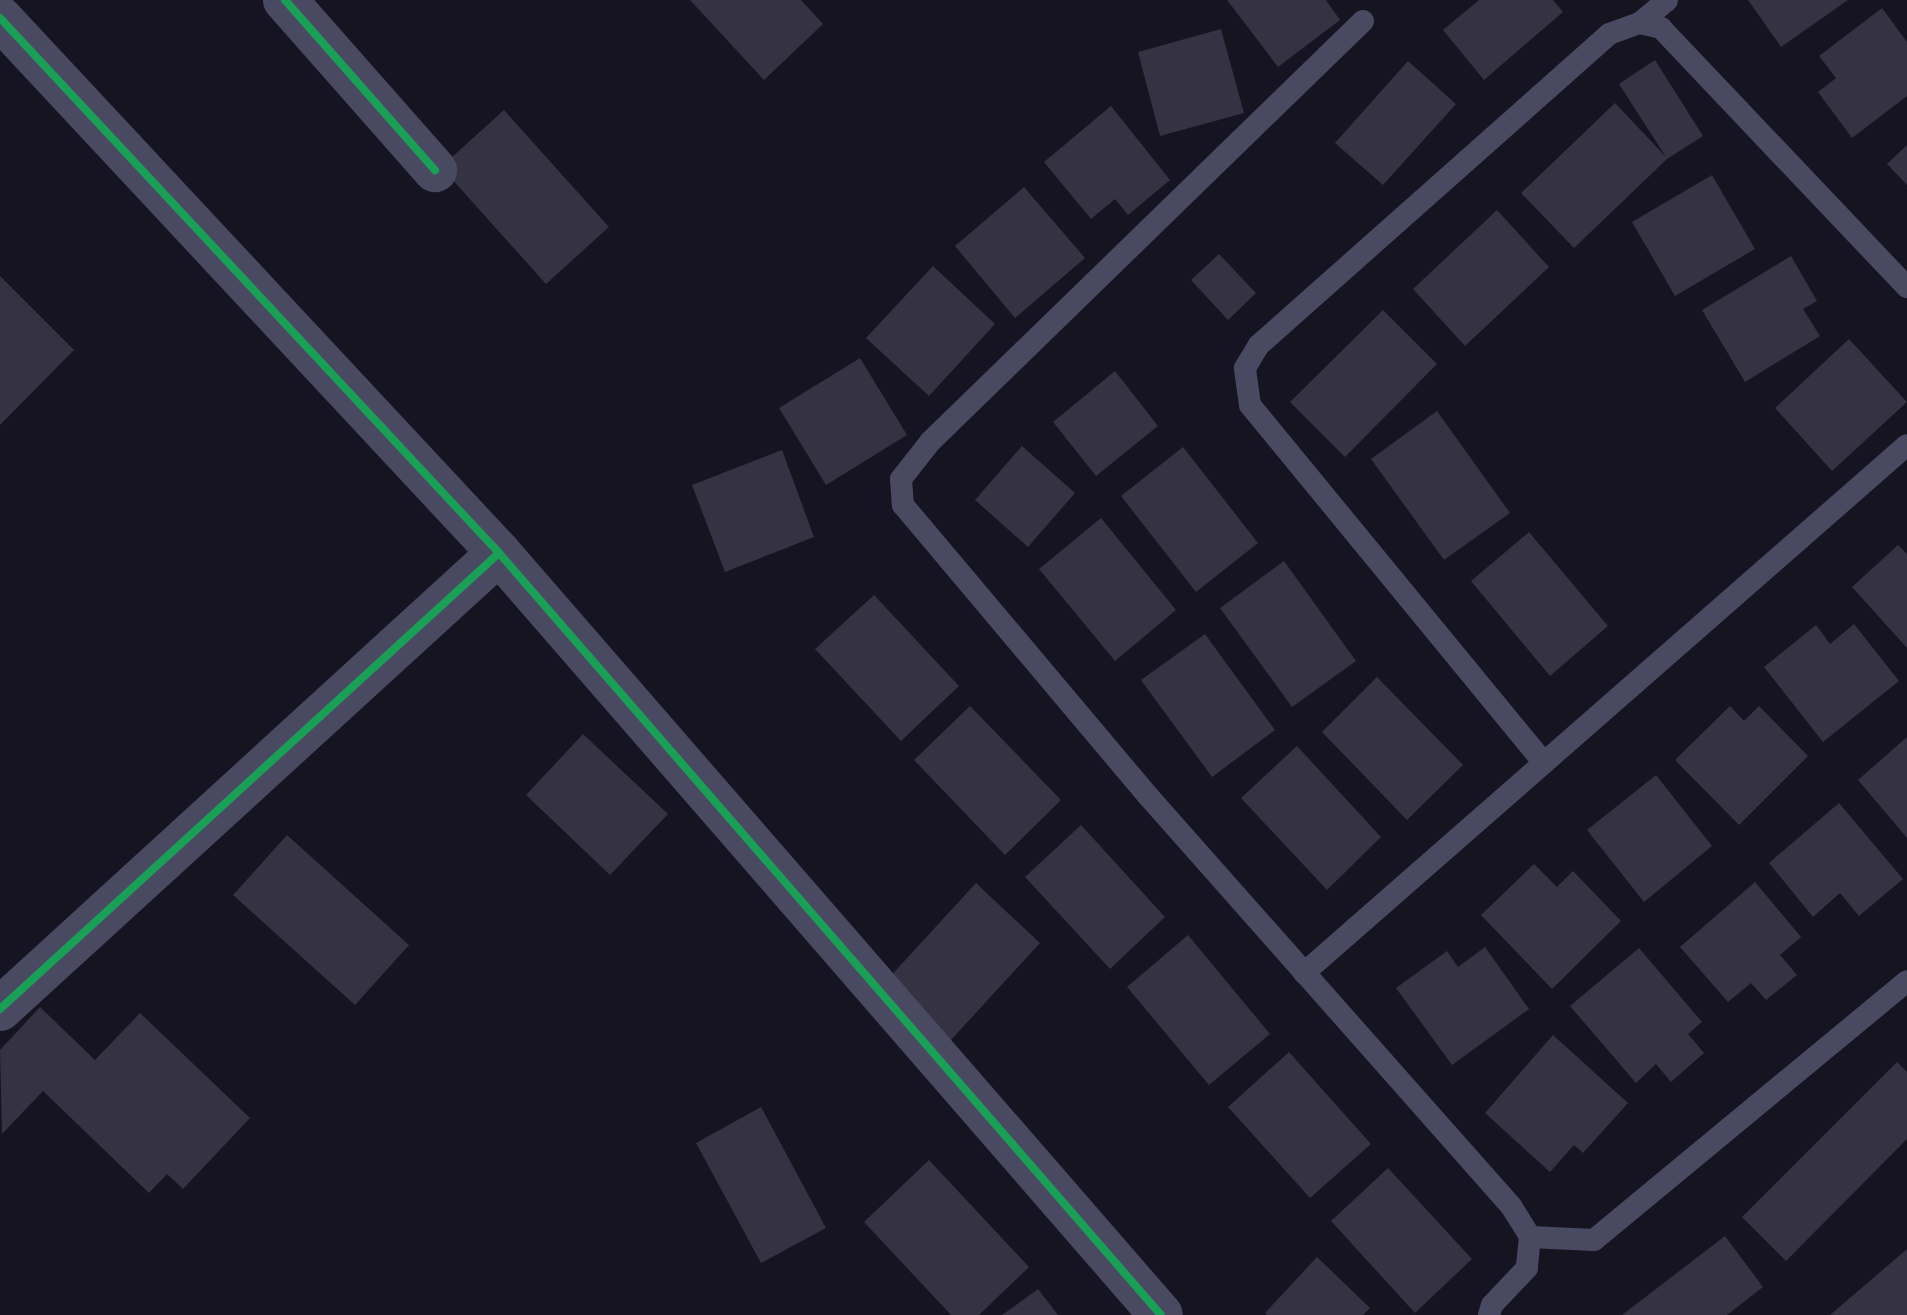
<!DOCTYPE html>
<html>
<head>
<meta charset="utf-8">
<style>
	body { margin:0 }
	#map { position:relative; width:1907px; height:1315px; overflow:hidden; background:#161421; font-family:"Roboto Condensed",sans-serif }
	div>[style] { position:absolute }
	.building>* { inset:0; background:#343243 }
	.service>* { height:22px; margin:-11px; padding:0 11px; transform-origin:11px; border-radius:11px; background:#4a4962 }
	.minor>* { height:44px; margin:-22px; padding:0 22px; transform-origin:22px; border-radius:22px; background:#4a4962 }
	.cycleway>* { height:8px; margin:-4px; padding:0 4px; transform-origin:4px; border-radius:4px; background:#1a9f57 }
	span { translate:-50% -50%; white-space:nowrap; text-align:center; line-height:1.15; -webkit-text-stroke:6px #130f26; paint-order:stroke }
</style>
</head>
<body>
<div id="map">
	<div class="building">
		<i style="clip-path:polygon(690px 0,801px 0,823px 24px,764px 80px)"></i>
		<i style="clip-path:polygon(1227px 0,1326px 0,1340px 20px,1278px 67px)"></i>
		<i style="clip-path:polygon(1479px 0,1553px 0,1563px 12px,1484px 80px,1443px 30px)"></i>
		<i style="clip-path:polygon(1748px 0,1848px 0,1781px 47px)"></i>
		<i style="clip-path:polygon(1882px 8px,1907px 42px,1907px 96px,1852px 138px,1818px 92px,1836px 78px,1819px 56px)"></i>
		<i style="clip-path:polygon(1221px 29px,1244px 113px,1160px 136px,1138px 52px)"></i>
		<i style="clip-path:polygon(1655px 60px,1703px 136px,1667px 159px,1574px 248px,1521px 193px,1615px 103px,1666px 157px,1619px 84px)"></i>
		<i style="clip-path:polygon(1408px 61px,1456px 104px,1383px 185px,1335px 143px)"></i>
		<i style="clip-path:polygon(1111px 106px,1170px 180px,1128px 215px,1115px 199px,1091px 219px,1044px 162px)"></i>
		<i style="clip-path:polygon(504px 110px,609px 227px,546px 284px,441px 167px)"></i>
		<i style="clip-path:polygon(1907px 145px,1907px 185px,1887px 164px)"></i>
		<i style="clip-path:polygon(1712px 175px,1755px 249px,1675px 296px,1632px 222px)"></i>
		<i style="clip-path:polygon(1024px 187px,1085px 258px,1015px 318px,955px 246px)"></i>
		<i style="clip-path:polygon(1497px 210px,1549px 267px,1465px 346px,1413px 289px)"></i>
		<i style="clip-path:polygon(1219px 254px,1256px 293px,1228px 320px,1191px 280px)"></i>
		<i style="clip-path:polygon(1791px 256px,1817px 301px,1803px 309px,1820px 336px,1745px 382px,1702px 310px)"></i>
		<i style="clip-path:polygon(933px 266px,995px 324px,929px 396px,866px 338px)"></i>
		<i style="clip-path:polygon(0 276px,74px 350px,0 425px)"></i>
		<i style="clip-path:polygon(1383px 310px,1437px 364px,1345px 457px,1290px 402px)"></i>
		<i style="clip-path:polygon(1849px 339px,1907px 402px,1832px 471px,1775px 408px)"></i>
		<i style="clip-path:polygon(860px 358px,907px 435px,826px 485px,779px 408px)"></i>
		<i style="clip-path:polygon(1115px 371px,1158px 426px,1096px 476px,1053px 422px)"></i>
		<i style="clip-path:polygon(1437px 411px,1510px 513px,1444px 560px,1371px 459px)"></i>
		<i style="clip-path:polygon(1022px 446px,1075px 493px,1028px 547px,975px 500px)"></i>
		<i style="clip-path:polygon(1183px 447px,1258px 543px,1196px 592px,1121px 496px)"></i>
		<i style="clip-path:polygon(782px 450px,814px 537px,725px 572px,692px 485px)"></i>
		<i style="clip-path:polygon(1101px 518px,1176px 610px,1115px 661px,1039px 569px)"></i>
		<i style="clip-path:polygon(1529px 532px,1608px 626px,1550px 676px,1471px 581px)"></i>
		<i style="clip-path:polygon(1898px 545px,1907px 554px,1907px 648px,1852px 587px)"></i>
		<i style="clip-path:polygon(1284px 561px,1356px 661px,1292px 707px,1220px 608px)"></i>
		<i style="clip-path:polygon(874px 595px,959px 686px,901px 741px,815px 649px)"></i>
		<i style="clip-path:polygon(1854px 624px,1899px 681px,1823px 742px,1764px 667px,1816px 625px,1830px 644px)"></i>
		<i style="clip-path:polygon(1205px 634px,1275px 730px,1212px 777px,1141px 680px)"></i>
		<i style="clip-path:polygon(1377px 677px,1463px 765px,1407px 820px,1322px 732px)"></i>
		<i style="clip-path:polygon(970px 706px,1061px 800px,1005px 855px,914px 760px)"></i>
		<i style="clip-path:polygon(1730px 706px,1744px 721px,1759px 706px,1808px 756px,1739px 825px,1675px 760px)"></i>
		<i style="clip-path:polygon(583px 734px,668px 814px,610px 875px,526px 795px)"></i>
		<i style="clip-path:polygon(1907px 737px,1907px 838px,1858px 780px)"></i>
		<i style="clip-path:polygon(1297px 746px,1381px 837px,1327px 890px,1241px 798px)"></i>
		<i style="clip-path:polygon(1656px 775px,1712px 846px,1644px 902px,1587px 830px)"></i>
		<i style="clip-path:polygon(1839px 803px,1903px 879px,1859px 916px,1840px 893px,1813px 917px,1769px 863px)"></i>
		<i style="clip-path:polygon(1081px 825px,1165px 917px,1110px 969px,1025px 877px)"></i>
		<i style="clip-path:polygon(287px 835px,409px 945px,355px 1005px,233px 895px)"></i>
		<i style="clip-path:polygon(1534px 864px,1557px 887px,1573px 871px,1621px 921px,1552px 989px,1481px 915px)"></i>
		<i style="clip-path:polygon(1755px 882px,1801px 937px,1780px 955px,1797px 975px,1766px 1000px,1751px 983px,1728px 1002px,1680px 947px)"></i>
		<i style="clip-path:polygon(976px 883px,1040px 943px,950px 1041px,886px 981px)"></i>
		<i style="clip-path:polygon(1188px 935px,1270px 1034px,1209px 1085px,1127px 987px)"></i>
		<i style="clip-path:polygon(1485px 947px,1529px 1009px,1452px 1065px,1396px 988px,1447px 951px,1458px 967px)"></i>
		<i style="clip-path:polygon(1639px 948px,1702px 1022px,1688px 1034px,1704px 1053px,1671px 1082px,1656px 1064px,1636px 1083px,1570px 1006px)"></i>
		<i style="clip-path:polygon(40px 1007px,95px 1060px,140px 1013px,250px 1118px,183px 1189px,167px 1174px,149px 1193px,43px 1091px,2px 1134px,0 1050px)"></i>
		<i style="clip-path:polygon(1553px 1035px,1628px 1103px,1583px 1153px,1574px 1145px,1550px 1172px,1485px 1113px)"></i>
		<i style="clip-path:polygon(1289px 1052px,1371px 1144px,1310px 1198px,1228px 1107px)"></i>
		<i style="clip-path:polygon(1897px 1062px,1907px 1072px,1907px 1139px,1786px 1261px,1742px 1217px)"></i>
		<i style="clip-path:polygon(761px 1107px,826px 1228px,761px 1263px,696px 1143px)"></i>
		<i style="clip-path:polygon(929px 1160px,1029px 1267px,979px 1315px,951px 1315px,864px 1222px)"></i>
		<i style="clip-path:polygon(1388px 1168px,1472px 1259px,1415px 1313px,1331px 1221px)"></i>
		<i style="clip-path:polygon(1725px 1236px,1763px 1287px,1727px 1315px,1622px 1315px)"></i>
		<i style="clip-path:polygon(1907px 1249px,1907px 1315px,1830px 1315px)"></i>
		<i style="clip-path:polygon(1317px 1257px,1370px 1308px,1363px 1315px,1267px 1315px,1265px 1313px)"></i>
		<i style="clip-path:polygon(1038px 1289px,1058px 1315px,1002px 1315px)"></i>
	</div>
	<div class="service">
		<i style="left:1363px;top:21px;width:604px;rotate:135.81deg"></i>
		<i style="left:930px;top:442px;width:47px;rotate:128.1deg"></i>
		<i style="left:901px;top:479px;width:26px;rotate:86deg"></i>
		<i style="left:903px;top:505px;width:382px;rotate:49.9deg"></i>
		<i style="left:1149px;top:797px;width:546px;rotate:48.49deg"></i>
		<i style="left:1511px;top:1206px;width:36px;rotate:58deg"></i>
		<i style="left:1530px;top:1237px;width:31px;rotate:96deg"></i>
		<i style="left:1527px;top:1268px;width:51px;rotate:133.4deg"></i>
		<i style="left:1492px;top:1305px;width:10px;rotate:107deg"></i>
		<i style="left:1640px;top:23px;width:35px;rotate:-40deg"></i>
		<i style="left:1544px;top:763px;width:463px;rotate:-129.4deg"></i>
		<i style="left:1250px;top:405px;width:37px;rotate:-98deg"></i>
		<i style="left:1245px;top:368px;width:27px;rotate:-59deg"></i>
		<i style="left:1259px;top:345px;width:468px;rotate:-41.6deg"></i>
		<i style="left:1609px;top:34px;width:33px;rotate:-20deg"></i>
		<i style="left:1640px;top:23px;width:22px;rotate:13deg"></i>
		<i style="left:1661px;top:28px;width:357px;rotate:46.5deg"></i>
		<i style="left:1304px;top:973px;width:801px;rotate:-41.21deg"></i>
		<i style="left:1530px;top:1237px;width:64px;rotate:2.7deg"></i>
		<i style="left:1594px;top:1240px;width:406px;rotate:-39.6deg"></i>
	</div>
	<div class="minor">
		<i style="left:285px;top:0;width:227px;rotate:48.6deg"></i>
		<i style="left:0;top:18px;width:732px;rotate:46.99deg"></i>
		<i style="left:499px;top:553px;width:1009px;rotate:49.02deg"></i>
		<i style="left:0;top:1009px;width:676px;rotate:-42.42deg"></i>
	</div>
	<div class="cycleway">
		<i style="left:285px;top:0;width:227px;rotate:48.6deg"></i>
		<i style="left:0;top:18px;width:732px;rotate:46.99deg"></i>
		<i style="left:499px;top:553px;width:1009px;rotate:49.02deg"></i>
		<i style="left:0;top:1009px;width:676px;rotate:-42.42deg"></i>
	</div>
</div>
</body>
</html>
